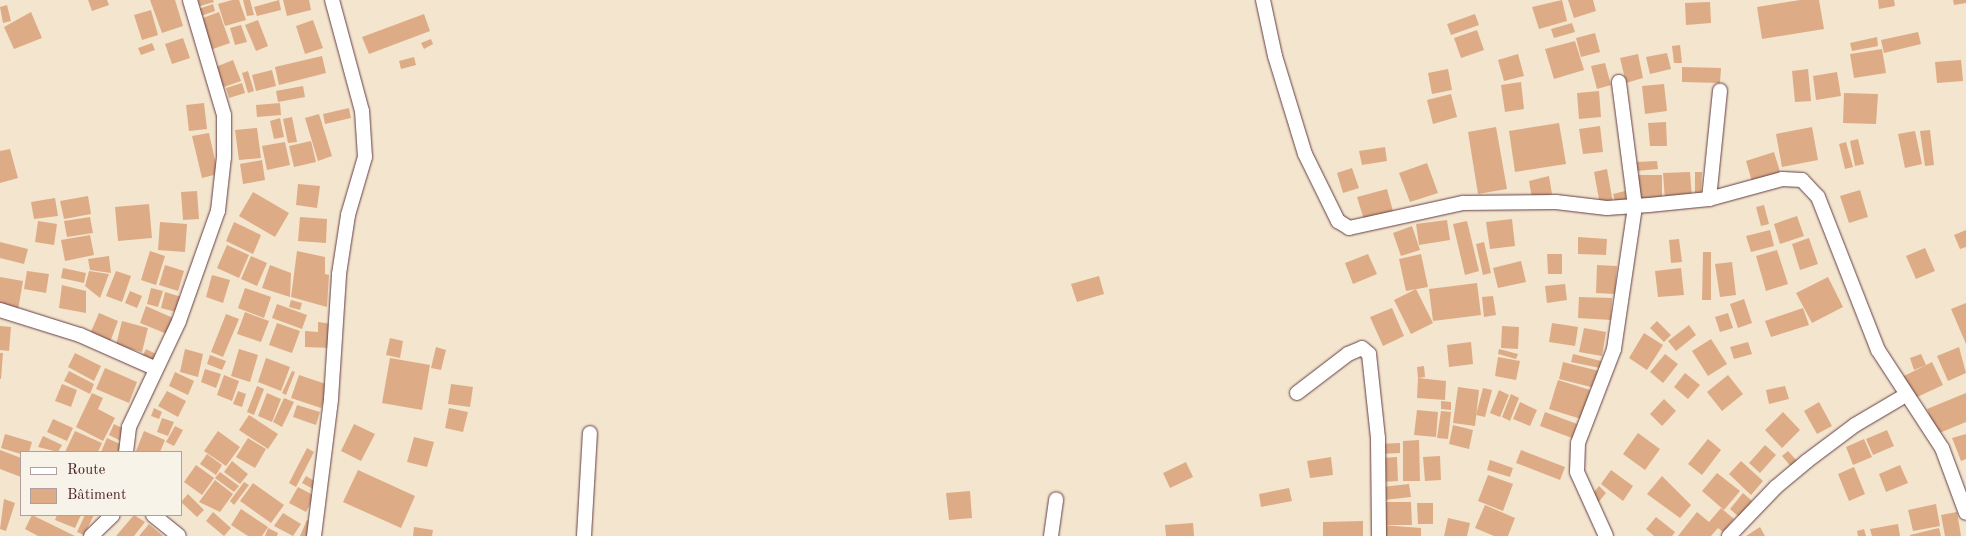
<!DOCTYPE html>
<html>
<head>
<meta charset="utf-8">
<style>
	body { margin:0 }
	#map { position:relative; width:1966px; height:536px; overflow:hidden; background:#f4e5ce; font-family:"Old Standard TT",serif }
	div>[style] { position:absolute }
	.building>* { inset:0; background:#ddac86 }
	.roads { filter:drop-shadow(0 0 1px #643d43) drop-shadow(0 0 1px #643d43) }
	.minor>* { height:14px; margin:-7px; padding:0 7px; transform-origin:7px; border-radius:7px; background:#fff }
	span { translate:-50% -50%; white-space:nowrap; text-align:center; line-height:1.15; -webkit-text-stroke:4px #f7f3e8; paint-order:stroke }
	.legend { position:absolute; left:20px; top:451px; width:162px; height:65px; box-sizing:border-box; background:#f7f3e8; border:1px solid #b29e9c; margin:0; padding:6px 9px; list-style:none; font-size:15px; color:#4a1f2b }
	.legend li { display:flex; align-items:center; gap:10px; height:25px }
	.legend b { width:25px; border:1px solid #b29e9c }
</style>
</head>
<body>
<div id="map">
	<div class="building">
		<i style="clip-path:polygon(88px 0,107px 0,109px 5px,92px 11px)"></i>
		<i style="clip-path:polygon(150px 0,175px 0,183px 26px,162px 33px)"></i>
		<i style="clip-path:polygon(198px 0,213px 0,214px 2px,200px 6px)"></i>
		<i style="clip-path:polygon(232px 0,239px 0,246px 20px,225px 26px,218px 4px)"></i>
		<i style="clip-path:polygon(243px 0,250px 0,254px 15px,247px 16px)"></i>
		<i style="clip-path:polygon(279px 0,281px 10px,257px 16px,254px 7px)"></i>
		<i style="clip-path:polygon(283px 0,309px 0,311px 10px,287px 16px)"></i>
		<i style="clip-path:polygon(1562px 0,1567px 21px,1539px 29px,1532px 7px)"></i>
		<i style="clip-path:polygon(1568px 0,1593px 0,1596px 11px,1574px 18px)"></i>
		<i style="clip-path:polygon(1800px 0,1819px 0,1824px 29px,1762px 39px,1757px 7px)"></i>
		<i style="clip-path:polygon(1878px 0,1894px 0,1895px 6px,1879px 9px)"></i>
		<i style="clip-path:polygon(1953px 0,1966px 0,1966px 3px,1954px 5px)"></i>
		<i style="clip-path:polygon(1710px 2px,1711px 23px,1686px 25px,1685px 3px)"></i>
		<i style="clip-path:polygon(213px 4px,215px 11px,198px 17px,196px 10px)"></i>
		<i style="clip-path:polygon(7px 5px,11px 21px,3px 23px,0 7px)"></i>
		<i style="clip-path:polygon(151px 10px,158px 35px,142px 40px,134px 15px)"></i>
		<i style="clip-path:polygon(31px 12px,42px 38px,14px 49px,4px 27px)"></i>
		<i style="clip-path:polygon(219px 12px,230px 43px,210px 50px,203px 18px)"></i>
		<i style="clip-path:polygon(424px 14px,430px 31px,369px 54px,362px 37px)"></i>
		<i style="clip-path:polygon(1475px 14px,1479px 25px,1451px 35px,1447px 24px)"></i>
		<i style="clip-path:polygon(258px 20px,268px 46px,256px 51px,245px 25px)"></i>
		<i style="clip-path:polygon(313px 20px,323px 48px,305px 54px,296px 26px)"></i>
		<i style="clip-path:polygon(1572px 23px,1575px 32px,1554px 38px,1551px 29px)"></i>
		<i style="clip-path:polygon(241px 25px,247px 42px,235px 45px,230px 28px)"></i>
		<i style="clip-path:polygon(1477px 30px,1484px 50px,1461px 58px,1454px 38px)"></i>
		<i style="clip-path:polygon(1918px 32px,1921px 44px,1884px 53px,1881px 40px)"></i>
		<i style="clip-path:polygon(1595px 33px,1600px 52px,1581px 57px,1576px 38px)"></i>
		<i style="clip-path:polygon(1877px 37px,1878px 46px,1852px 51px,1850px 43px)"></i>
		<i style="clip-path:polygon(183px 38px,190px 58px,172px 64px,165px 44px)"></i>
		<i style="clip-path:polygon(431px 39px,433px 44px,424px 49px,421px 43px)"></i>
		<i style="clip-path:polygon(1575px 41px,1584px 70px,1554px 79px,1545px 49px)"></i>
		<i style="clip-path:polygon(152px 43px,155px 50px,141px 55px,138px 48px)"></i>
		<i style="clip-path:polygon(1680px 45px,1682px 63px,1674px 63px,1672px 46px)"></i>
		<i style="clip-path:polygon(1882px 49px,1886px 73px,1854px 78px,1850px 54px)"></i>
		<i style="clip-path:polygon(1667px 53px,1671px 69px,1650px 74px,1646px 57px)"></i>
		<i style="clip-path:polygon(1518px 54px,1524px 76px,1504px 81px,1498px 60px)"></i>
		<i style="clip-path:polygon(1638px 54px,1643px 78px,1626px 83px,1620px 58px)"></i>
		<i style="clip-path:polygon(322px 56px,326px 73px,279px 85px,275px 67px)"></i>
		<i style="clip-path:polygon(414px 57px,416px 65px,401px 69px,399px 61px)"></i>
		<i style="clip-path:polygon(233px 60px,241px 81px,221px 88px,213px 68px)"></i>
		<i style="clip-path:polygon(1961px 60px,1963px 81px,1937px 83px,1935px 62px)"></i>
		<i style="clip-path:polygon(1605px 63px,1611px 85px,1597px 89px,1591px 66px)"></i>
		<i style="clip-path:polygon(1682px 67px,1721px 68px,1720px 83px,1682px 82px)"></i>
		<i style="clip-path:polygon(1448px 69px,1452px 90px,1432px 94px,1428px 73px)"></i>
		<i style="clip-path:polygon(1808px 69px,1811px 101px,1795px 102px,1792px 71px)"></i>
		<i style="clip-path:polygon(272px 70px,276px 86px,256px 91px,252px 75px)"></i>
		<i style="clip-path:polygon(248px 71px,254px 91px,248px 93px,242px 73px)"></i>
		<i style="clip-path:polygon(1837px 72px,1841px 96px,1816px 100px,1813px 76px)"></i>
		<i style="clip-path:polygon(1521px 82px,1524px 109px,1505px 112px,1501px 85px)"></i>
		<i style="clip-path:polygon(242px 83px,245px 93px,229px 98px,226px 88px)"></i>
		<i style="clip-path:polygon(1664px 84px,1667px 111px,1645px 114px,1642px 86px)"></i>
		<i style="clip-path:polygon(303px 86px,305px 97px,278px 102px,276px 91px)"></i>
		<i style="clip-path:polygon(1599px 91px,1601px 117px,1579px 119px,1577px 93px)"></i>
		<i style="clip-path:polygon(1844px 93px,1878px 94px,1876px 124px,1843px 123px)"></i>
		<i style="clip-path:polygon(1451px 94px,1457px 117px,1433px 124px,1427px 100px)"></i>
		<i style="clip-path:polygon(204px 103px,207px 129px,189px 131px,186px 105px)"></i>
		<i style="clip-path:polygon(280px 103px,281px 115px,257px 117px,256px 105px)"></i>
		<i style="clip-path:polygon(349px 108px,351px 118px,325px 124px,323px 114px)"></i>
		<i style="clip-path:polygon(319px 114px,332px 156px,318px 161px,305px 118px)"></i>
		<i style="clip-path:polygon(292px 117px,297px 142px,288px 143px,283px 119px)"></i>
		<i style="clip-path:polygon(280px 118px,284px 137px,274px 139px,270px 121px)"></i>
		<i style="clip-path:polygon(1666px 122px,1667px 146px,1650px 146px,1648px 123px)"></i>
		<i style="clip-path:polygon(1559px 123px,1566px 164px,1515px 172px,1509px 131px)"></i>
		<i style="clip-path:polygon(1600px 126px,1603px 152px,1583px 154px,1579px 129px)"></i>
		<i style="clip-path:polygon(1496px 127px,1507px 189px,1478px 194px,1468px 132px)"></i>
		<i style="clip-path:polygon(1812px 127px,1818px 160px,1782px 167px,1776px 134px)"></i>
		<i style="clip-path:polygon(257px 128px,261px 158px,239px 160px,235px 130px)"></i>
		<i style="clip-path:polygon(1930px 130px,1934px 165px,1925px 166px,1920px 131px)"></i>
		<i style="clip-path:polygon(1915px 131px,1922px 164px,1905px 168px,1898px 134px)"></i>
		<i style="clip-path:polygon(209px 133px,218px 174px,202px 178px,192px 136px)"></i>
		<i style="clip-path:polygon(1858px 139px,1864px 164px,1855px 166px,1850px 141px)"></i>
		<i style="clip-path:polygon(311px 141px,316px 162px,294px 167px,289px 146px)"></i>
		<i style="clip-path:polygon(285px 142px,290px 165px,267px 170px,262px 146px)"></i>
		<i style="clip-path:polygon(1846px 142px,1853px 167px,1845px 169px,1839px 144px)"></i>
		<i style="clip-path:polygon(1385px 147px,1387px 161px,1362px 165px,1359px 151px)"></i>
		<i style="clip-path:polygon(10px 149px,18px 178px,0 183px,0 151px)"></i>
		<i style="clip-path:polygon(1774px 152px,1781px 175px,1753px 185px,1746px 161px)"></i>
		<i style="clip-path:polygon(262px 160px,265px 180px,243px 184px,240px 164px)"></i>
		<i style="clip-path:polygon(1657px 161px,1658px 169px,1637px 171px,1636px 162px)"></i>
		<i style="clip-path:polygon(1427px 163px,1438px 193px,1410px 202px,1399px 173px)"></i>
		<i style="clip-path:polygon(1352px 168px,1359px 188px,1343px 193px,1337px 173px)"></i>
		<i style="clip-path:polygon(1607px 169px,1613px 203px,1600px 205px,1594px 172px)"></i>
		<i style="clip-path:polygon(1690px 172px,1692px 198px,1665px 200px,1663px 173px)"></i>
		<i style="clip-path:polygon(1695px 172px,1702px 172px,1701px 197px,1695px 197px)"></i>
		<i style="clip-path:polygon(1638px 175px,1662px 175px,1662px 198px,1638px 198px)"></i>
		<i style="clip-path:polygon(1549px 176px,1552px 194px,1532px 198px,1529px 181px)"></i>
		<i style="clip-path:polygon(298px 184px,320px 186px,317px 208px,296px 205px)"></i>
		<i style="clip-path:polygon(1387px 189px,1394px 215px,1365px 223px,1357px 197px)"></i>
		<i style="clip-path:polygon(1860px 190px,1868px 217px,1849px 223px,1840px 196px)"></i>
		<i style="clip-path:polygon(197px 191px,199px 219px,183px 220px,181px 192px)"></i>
		<i style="clip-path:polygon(1625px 191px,1626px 199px,1615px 201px,1613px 194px)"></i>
		<i style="clip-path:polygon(253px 192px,289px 213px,275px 237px,239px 216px)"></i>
		<i style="clip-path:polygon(88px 196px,91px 214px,64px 219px,60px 201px)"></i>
		<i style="clip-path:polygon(55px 198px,58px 216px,34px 219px,31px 202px)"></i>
		<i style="clip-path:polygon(149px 204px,152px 238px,118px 241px,115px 207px)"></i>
		<i style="clip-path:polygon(1764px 205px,1769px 224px,1761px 226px,1756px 207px)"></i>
		<i style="clip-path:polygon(1797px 216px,1804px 236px,1780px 244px,1774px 224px)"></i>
		<i style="clip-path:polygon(90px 217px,93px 233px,67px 237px,64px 221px)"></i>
		<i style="clip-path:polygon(300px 217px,327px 219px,326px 243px,298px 241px)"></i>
		<i style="clip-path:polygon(1512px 219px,1515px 246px,1490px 249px,1486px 222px)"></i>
		<i style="clip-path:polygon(1447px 220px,1450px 240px,1419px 245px,1416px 224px)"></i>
		<i style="clip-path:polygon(38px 221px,57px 224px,54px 245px,35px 242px)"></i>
		<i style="clip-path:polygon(1467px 221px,1479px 271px,1465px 275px,1453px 224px)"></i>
		<i style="clip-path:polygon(160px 222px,187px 224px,185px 252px,158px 250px)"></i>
		<i style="clip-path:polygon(234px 222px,261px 235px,253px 254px,226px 241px)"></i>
		<i style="clip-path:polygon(1412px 226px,1420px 250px,1401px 256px,1393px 233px)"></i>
		<i style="clip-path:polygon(1770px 230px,1774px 246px,1751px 252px,1746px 236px)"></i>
		<i style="clip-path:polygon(1966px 230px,1966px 247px,1960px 249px,1954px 235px)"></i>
		<i style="clip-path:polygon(90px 235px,94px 255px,65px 261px,61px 240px)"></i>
		<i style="clip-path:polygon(1578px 237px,1607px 239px,1606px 255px,1578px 254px)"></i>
		<i style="clip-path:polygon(1809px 238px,1818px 264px,1800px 270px,1792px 244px)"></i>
		<i style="clip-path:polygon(1679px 239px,1682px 262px,1671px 263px,1669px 240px)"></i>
		<i style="clip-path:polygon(0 242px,28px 249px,24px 264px,0 258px)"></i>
		<i style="clip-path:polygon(1484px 242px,1491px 273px,1483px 275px,1476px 244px)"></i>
		<i style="clip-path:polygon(227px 245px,249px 255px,239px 278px,217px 268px)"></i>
		<i style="clip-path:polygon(1925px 248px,1935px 271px,1916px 279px,1906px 256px)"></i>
		<i style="clip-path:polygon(1777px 250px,1788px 284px,1766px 291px,1756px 256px)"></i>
		<i style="clip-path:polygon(150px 251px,165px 256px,156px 285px,141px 280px)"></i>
		<i style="clip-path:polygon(297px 251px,325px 257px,325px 274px,329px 275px,327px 307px,291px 297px)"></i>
		<i style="clip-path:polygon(1703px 252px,1711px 252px,1711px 300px,1702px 300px)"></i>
		<i style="clip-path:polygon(1368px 254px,1377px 274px,1353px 284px,1345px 263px)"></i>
		<i style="clip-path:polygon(1421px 254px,1428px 287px,1406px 291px,1399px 259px)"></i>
		<i style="clip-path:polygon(1547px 254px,1562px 254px,1562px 274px,1548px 274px)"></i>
		<i style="clip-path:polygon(109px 256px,111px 273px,90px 270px,88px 259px)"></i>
		<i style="clip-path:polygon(251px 256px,267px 263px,257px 286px,241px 279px)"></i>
		<i style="clip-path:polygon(1521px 261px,1526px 282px,1498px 288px,1493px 268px)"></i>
		<i style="clip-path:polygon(1732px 262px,1736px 295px,1720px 297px,1715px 264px)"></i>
		<i style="clip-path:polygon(165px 265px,184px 271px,178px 291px,159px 285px)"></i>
		<i style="clip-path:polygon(270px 265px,291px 273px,290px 297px,262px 288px)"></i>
		<i style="clip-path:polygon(1597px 265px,1617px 266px,1615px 294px,1596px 293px)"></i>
		<i style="clip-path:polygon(63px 268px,86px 273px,84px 283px,61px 278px)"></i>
		<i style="clip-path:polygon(1681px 268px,1684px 295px,1658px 297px,1655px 271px)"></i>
		<i style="clip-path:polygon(27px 271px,49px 274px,46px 293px,24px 289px)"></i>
		<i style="clip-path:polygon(89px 271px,109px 274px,100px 298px,85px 286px)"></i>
		<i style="clip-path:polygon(116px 271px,131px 276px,122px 302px,106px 296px)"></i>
		<i style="clip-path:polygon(212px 275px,230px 280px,223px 303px,206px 297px)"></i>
		<i style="clip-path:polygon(1099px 276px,1104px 294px,1077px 302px,1071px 284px)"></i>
		<i style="clip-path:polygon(0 277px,23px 281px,18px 310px,0 307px)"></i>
		<i style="clip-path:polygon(1828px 277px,1843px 307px,1812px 323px,1796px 293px)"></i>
		<i style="clip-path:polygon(1477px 283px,1481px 315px,1433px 321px,1429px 289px)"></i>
		<i style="clip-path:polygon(1565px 284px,1567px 300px,1547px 303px,1545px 286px)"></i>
		<i style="clip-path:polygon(62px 285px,86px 291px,86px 313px,59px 308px)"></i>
		<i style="clip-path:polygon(151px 288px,163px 291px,158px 307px,147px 304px)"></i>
		<i style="clip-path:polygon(245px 288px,271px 297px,264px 318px,238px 308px)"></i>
		<i style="clip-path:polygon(1416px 289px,1433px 323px,1411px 334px,1394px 300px)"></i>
		<i style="clip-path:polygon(130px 291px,142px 296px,137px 308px,125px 303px)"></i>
		<i style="clip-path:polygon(165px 292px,185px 298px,180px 313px,161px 308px)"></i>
		<i style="clip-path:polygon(1493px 296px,1496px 315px,1484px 317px,1482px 297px)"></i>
		<i style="clip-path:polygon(1579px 297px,1612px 298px,1611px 320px,1578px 318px)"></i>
		<i style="clip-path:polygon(1744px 299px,1752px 323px,1738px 328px,1730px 304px)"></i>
		<i style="clip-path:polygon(291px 300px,302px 303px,300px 310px,289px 307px)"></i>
		<i style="clip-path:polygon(1966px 303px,1966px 344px,1951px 309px)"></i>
		<i style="clip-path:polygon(277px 304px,307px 315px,302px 329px,272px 318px)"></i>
		<i style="clip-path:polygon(146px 306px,173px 318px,167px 334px,140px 323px)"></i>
		<i style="clip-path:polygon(1392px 308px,1404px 336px,1383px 346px,1370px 317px)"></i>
		<i style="clip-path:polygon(1803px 308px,1809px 325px,1771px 337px,1765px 321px)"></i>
		<i style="clip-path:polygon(245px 312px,269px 321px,261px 342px,237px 334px)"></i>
		<i style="clip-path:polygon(99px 313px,118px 321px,110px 342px,90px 334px)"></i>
		<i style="clip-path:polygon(1728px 313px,1733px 328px,1720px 332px,1715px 317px)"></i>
		<i style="clip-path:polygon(226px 314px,239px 319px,223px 357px,211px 352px)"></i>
		<i style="clip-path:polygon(122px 321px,148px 328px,142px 352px,116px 345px)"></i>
		<i style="clip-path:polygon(1657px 321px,1671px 335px,1664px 342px,1650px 328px)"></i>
		<i style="clip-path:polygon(318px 322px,332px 324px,331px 348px,305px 347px,305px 331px,318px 332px)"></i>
		<i style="clip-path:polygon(277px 323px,300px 331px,292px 353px,269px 345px)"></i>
		<i style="clip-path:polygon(1552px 323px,1578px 327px,1575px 346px,1549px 342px)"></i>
		<i style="clip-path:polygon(1689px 325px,1696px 335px,1676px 351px,1668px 341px)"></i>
		<i style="clip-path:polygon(0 326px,11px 327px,9px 351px,0 350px)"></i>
		<i style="clip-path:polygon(1502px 326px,1519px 327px,1518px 349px,1501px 348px)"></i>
		<i style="clip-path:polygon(1584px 328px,1606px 332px,1602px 356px,1579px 352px)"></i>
		<i style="clip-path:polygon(1644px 333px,1663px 345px,1647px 370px,1629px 358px)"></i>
		<i style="clip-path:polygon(390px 338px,403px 341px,400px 358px,386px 355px)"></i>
		<i style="clip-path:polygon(1711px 339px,1727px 364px,1708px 376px,1692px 351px)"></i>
		<i style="clip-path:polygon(1471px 342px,1473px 364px,1449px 367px,1447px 345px)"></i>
		<i style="clip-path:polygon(1748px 342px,1752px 354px,1734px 359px,1730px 347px)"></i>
		<i style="clip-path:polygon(436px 347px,446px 350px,441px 370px,431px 368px)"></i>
		<i style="clip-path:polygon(1959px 347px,1966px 373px,1948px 381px,1937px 356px)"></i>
		<i style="clip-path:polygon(146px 349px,156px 354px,154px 360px,143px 355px)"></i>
		<i style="clip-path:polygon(185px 349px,203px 354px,198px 377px,180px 372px)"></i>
		<i style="clip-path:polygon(239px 349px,258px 355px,250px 382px,231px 376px)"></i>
		<i style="clip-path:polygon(1499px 349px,1518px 354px,1516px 359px,1498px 354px)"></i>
		<i style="clip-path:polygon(0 353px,3px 353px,1px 379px,0 379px)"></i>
		<i style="clip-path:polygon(75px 353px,101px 366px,94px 381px,68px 367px)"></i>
		<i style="clip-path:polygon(1573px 354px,1601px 361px,1600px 368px,1571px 362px)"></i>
		<i style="clip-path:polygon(1665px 354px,1678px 364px,1663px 383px,1650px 372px)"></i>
		<i style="clip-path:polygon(1921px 354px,1926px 365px,1914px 370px,1910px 358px)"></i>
		<i style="clip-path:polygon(210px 355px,226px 361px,222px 370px,207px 364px)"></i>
		<i style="clip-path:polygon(1498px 357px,1520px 361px,1516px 380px,1495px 376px)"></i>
		<i style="clip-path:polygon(266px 358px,290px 367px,281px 391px,258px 382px)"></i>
		<i style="clip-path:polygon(390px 358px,430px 365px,422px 410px,382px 403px)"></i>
		<i style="clip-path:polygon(1563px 362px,1599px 371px,1595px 388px,1559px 379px)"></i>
		<i style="clip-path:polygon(1932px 362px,1943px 385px,1913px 399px,1902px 377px)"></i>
		<i style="clip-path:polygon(1424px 366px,1425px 377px,1418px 378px,1417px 367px)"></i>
		<i style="clip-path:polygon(105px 368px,137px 382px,129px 403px,96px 389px)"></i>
		<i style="clip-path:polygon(205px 369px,221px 374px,216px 388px,201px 382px)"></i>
		<i style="clip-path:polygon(69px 371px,94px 384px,90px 394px,64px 381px)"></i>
		<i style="clip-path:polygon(292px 371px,295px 372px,286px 395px,282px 393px)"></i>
		<i style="clip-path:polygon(175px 372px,194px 381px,188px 395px,169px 386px)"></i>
		<i style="clip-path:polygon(1685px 373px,1700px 385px,1688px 399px,1674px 387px)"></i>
		<i style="clip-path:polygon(224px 375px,239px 381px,232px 401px,217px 395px)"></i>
		<i style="clip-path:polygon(299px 375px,329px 385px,321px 408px,291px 398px)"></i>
		<i style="clip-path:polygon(1728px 375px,1743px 394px,1722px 411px,1707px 392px)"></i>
		<i style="clip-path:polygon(1418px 378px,1446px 381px,1445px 400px,1417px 398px)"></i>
		<i style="clip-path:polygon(1558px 380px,1590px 390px,1581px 419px,1549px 409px)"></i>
		<i style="clip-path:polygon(62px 384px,77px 390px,71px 407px,55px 401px)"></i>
		<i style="clip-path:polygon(451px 384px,473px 387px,470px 407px,448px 404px)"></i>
		<i style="clip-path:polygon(257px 386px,264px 389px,254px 415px,247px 412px)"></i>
		<i style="clip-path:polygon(1785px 386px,1789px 399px,1769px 404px,1766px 390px)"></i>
		<i style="clip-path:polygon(1458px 387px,1479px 390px,1475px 426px,1453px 423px)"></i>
		<i style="clip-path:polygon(1483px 388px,1492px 390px,1485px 417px,1476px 415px)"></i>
		<i style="clip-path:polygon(1499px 390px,1509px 395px,1500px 417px,1490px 413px)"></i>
		<i style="clip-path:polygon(167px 391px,186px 401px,178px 417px,158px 406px)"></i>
		<i style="clip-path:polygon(238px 391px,246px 394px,242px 407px,233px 404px)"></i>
		<i style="clip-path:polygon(92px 393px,103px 398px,98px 409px,115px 418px,103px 441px,76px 427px)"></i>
		<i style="clip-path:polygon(267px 393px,281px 399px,272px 422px,258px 416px)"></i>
		<i style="clip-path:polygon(1966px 393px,1966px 422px,1937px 434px,1927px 409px)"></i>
		<i style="clip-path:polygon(1511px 394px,1519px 398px,1510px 421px,1502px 417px)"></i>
		<i style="clip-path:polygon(284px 398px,294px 402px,282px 427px,273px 422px)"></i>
		<i style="clip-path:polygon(1664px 399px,1676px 411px,1662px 426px,1650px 414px)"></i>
		<i style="clip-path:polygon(1441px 401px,1451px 402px,1451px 410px,1441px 409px)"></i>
		<i style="clip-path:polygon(1520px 402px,1537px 410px,1530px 426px,1513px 419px)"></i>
		<i style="clip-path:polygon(1819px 402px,1832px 426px,1817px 434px,1804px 411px)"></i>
		<i style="clip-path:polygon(297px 405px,320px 412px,316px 425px,293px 417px)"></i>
		<i style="clip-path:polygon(154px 408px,162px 412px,159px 419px,151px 416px)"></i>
		<i style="clip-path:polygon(449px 408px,468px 412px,463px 432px,445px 428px)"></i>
		<i style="clip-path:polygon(1417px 410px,1438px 412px,1436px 437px,1414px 435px)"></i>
		<i style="clip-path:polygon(1441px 411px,1451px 412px,1448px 439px,1437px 438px)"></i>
		<i style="clip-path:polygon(1545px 412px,1577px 424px,1572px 438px,1540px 426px)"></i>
		<i style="clip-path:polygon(1783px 412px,1800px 430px,1782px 448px,1765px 430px)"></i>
		<i style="clip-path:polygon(249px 415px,278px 434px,268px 449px,239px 430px)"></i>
		<i style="clip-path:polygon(162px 418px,174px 422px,168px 436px,157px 432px)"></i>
		<i style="clip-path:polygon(53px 419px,73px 428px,67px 441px,47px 432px)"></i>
		<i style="clip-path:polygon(114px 424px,128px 431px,123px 442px,109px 435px)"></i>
		<i style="clip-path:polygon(354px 424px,375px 434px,361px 461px,341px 451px)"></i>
		<i style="clip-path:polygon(1453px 425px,1473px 430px,1469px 449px,1449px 444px)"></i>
		<i style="clip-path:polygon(175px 426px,183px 430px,174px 446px,166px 442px)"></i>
		<i style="clip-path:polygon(1887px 430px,1894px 446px,1873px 455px,1866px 439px)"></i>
		<i style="clip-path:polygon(75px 431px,102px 443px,98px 452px,65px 452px)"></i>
		<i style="clip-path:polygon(144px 431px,165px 440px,160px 452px,136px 451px)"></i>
		<i style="clip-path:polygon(218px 431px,240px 447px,226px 466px,204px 451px)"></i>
		<i style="clip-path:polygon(1638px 433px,1660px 449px,1645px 470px,1623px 454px)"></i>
		<i style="clip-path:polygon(5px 434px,32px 442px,29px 452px,21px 454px,1px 448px)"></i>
		<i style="clip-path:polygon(1966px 434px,1966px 459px,1961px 461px,1952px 438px)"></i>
		<i style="clip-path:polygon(43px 436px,62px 445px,58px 452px,38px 447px)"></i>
		<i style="clip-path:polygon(414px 437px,434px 442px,427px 467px,407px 462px)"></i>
		<i style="clip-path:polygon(107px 438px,122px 445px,119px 452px,101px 452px)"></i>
		<i style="clip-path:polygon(248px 438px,266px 449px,255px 468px,236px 457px)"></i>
		<i style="clip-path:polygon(1708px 439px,1721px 450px,1702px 475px,1688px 464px)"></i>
		<i style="clip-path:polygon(1864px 439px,1872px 457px,1853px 465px,1846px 447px)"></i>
		<i style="clip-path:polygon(1419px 440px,1420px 481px,1403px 481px,1403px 441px)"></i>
		<i style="clip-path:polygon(1400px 443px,1400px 453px,1379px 454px,1378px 444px)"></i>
		<i style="clip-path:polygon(1765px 445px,1776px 455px,1760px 473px,1749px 463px)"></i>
		<i style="clip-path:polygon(307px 448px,314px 452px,296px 487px,289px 483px)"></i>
		<i style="clip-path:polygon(0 450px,21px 458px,21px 477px,0 469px)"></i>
		<i style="clip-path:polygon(1521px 450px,1565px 467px,1560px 480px,1516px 463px)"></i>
		<i style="clip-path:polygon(1788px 451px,1799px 463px,1793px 469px,1782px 456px)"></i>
		<i style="clip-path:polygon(207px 454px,222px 465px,216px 475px,200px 464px)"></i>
		<i style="clip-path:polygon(1440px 456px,1441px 480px,1425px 481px,1423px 457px)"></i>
		<i style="clip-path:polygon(1331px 457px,1333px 475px,1310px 478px,1307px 461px)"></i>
		<i style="clip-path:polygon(1397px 457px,1398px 481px,1381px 482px,1380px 458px)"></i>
		<i style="clip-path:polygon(1490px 460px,1513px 468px,1510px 477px,1487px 470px)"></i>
		<i style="clip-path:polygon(232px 461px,248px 474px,240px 484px,224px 472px)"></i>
		<i style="clip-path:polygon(1741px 461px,1763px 481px,1751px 495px,1729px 474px)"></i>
		<i style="clip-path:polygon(1186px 462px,1193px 477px,1170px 488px,1163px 473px)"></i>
		<i style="clip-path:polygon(196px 465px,214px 478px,202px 495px,184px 482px)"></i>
		<i style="clip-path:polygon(1900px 465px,1908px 483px,1886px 492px,1879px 474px)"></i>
		<i style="clip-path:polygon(1854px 467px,1865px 494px,1849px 501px,1838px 474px)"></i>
		<i style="clip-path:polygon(358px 470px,415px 496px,401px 528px,343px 502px)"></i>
		<i style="clip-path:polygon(1611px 470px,1633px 486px,1623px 501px,1601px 484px)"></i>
		<i style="clip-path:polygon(220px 472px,239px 486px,234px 492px,215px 478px)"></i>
		<i style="clip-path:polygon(1717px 473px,1740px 491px,1724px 510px,1702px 491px)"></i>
		<i style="clip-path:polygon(1488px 475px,1513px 484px,1503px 511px,1478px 501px)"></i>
		<i style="clip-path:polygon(306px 476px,318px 483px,315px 490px,302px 483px)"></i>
		<i style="clip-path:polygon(1662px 476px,1691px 505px,1680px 518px,1647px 494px)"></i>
		<i style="clip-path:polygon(215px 480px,233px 494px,220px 512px,199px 502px)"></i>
		<i style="clip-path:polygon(244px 482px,249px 485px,234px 505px,230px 501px)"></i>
		<i style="clip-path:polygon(253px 483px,284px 505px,271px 523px,240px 501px)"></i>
		<i style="clip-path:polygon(1409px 484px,1411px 497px,1384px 500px,1382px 487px)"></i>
		<i style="clip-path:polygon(1599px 486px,1606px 493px,1597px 504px,1590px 497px)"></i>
		<i style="clip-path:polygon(298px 487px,315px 496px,306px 512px,289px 503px)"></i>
		<i style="clip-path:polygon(1289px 488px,1292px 501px,1261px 507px,1259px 494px)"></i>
		<i style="clip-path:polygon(970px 491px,972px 518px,949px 520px,946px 493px)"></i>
		<i style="clip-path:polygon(1743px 493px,1752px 501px,1739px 517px,1730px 509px)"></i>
		<i style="clip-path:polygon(188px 494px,204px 510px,197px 517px,181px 502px)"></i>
		<i style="clip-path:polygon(4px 499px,15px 503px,6px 531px,0 529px)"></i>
		<i style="clip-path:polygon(1385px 502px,1411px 502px,1412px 525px,1386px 525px)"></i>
		<i style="clip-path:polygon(1417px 503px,1433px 503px,1433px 524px,1418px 524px)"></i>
		<i style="clip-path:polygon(1936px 504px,1940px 526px,1913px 531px,1908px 510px)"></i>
		<i style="clip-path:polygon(1485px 505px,1515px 518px,1508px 536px,1494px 536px,1475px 528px)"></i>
		<i style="clip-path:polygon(1721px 508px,1734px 519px,1723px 532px,1718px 528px,1711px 536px,1678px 536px,1697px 512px,1709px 522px)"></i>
		<i style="clip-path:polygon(241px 509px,268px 527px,262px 536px,248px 536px,231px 525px)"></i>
		<i style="clip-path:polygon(213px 512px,231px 528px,224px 536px,206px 521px)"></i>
		<i style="clip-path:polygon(1957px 512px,1961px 536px,1945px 536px,1941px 515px)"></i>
		<i style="clip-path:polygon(283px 513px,301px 524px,293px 536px,274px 526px)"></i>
		<i style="clip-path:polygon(32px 515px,75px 536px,38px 536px,25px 529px)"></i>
		<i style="clip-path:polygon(57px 515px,81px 515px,75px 528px,55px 520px)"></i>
		<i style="clip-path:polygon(85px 515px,94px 515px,84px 535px,77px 532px)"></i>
		<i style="clip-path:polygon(134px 515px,145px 522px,134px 536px,116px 536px)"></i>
		<i style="clip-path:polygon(1656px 517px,1675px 532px,1672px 536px,1654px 536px,1646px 529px)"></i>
		<i style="clip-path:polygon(1448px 518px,1470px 523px,1467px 536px,1444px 536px)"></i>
		<i style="clip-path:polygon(307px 520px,314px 524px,309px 536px,300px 536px)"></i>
		<i style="clip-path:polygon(1363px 521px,1363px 536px,1323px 536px,1323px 522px)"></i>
		<i style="clip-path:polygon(1193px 523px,1194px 536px,1166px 536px,1165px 525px)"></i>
		<i style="clip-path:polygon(149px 524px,163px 536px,139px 536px)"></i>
		<i style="clip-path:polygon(1898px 524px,1900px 536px,1872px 536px,1870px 529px)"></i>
		<i style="clip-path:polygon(1382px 525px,1421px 528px,1421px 536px,1382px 536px)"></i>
		<i style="clip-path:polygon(414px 527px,433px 530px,432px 536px,413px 536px)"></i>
		<i style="clip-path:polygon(1760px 527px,1765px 536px,1746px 536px)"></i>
		<i style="clip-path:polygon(268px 528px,278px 533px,277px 536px,265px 536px)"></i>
		<i style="clip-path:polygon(1939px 528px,1941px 536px,1910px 536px,1910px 535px)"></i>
		<i style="clip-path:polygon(1864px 529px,1866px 536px,1858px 536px,1857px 531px)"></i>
	</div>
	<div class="roads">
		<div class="minor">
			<i style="left:1263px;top:0;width:57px;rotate:77.9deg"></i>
			<i style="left:1275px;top:56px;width:102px;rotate:73deg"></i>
			<i style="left:1305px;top:154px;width:75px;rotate:63.8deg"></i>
			<i style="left:1338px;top:221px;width:13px;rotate:32deg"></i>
			<i style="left:1349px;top:228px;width:117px;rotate:-12.4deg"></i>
			<i style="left:1463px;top:203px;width:93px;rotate:-0.6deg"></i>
			<i style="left:1556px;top:202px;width:51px;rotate:6.7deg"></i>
			<i style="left:1607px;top:208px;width:42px;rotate:-4.1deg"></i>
			<i style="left:1649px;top:205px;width:60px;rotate:-5.7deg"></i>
			<i style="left:1709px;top:199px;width:76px;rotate:-15.3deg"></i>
			<i style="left:1782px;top:179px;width:20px;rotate:3deg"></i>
			<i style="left:1802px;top:180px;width:23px;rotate:47deg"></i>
			<i style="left:1818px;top:197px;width:164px;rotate:68.6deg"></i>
			<i style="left:1878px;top:350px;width:117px;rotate:56.9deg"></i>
			<i style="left:1942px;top:448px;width:69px;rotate:69.7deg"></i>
			<i style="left:1709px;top:199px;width:109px;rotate:-84.2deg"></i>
			<i style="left:0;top:310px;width:84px;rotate:17.4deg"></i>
			<i style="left:80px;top:335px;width:81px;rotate:24deg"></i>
			<i style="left:1297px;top:393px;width:64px;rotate:-37.4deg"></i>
			<i style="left:1348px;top:354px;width:15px;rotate:-23deg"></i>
			<i style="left:1362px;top:348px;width:9px;rotate:41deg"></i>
			<i style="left:1369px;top:354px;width:84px;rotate:83.9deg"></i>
			<i style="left:1378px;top:438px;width:98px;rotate:89.4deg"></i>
			<i style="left:126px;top:452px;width:25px;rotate:-83deg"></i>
			<i style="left:129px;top:427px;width:117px;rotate:-64.7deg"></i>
			<i style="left:179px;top:321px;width:117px;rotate:-70.5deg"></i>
			<i style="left:218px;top:211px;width:54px;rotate:-83.7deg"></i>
			<i style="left:224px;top:157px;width:42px;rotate:-90deg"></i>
			<i style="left:224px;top:115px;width:120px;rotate:-106.5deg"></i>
			<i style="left:153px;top:515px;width:33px;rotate:39deg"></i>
			<i style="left:91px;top:536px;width:30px;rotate:-44deg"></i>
			<i style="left:314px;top:536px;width:138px;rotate:-82.9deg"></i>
			<i style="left:331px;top:399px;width:125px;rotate:-86.3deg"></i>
			<i style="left:339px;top:274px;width:60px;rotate:-81.3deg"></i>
			<i style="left:348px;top:215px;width:60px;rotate:-73.7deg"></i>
			<i style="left:365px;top:157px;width:46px;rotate:-93.7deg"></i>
			<i style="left:362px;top:111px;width:115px;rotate:-105.1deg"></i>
			<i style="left:584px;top:536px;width:103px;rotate:-86.7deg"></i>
			<i style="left:1051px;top:536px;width:37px;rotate:-82deg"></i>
			<i style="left:1606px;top:536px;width:70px;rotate:-114.4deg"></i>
			<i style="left:1577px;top:472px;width:29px;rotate:-88deg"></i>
			<i style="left:1578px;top:443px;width:101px;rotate:-69deg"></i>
			<i style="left:1614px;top:349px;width:145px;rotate:-81.6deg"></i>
			<i style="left:1635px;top:206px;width:125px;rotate:-97.4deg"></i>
			<i style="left:1729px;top:536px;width:68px;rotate:-46.2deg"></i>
			<i style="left:1776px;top:487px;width:40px;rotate:-40deg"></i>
			<i style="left:1807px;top:461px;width:60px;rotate:-36.9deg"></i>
			<i style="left:1855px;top:425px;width:59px;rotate:-30.5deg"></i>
		</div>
	</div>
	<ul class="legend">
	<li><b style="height:6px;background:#fff"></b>Route</li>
	<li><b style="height:14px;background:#ddac86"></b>Bâtiment</li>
	</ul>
</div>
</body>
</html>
